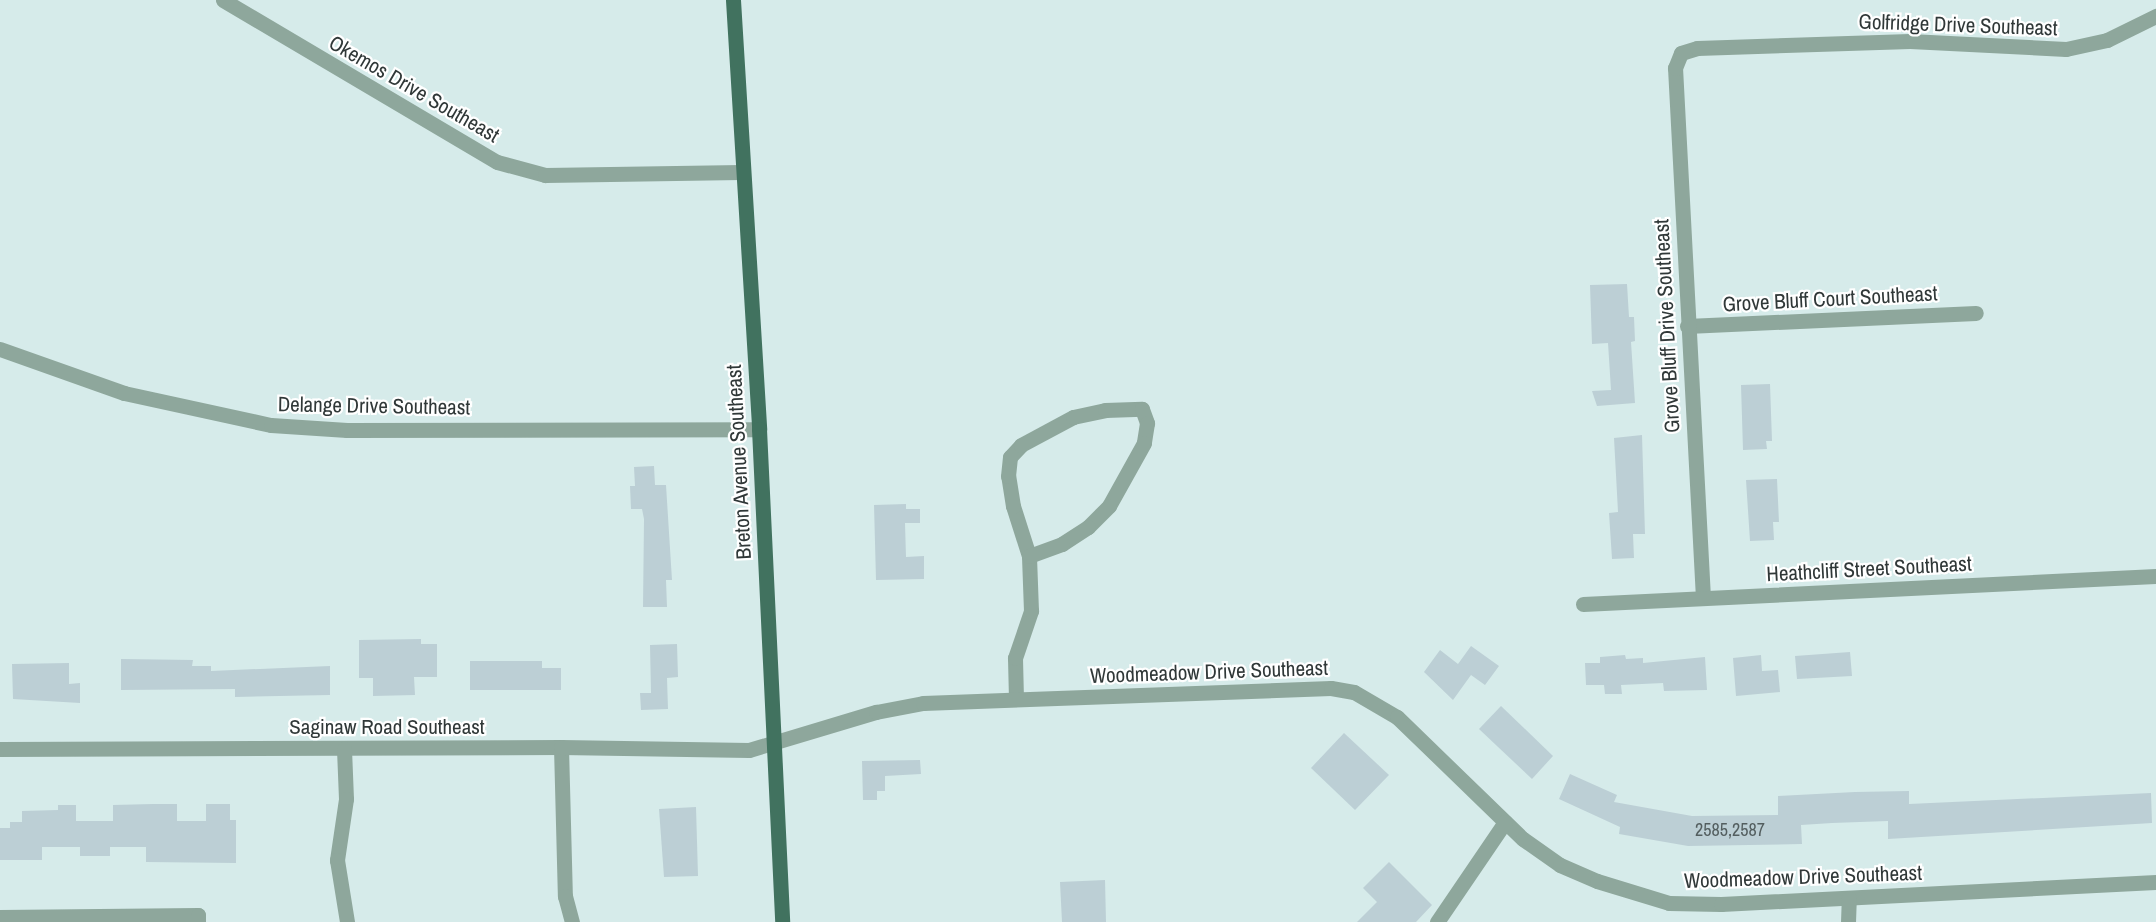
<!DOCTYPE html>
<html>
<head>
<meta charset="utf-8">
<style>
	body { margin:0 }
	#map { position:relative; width:2156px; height:922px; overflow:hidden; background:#d6ebea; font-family:"Archivo Narrow",sans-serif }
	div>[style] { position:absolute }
	.building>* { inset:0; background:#bccfd5 }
	.minor>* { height:15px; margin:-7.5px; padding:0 7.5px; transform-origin:7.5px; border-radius:7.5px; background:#8ea79c }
	.major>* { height:15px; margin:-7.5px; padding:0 7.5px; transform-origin:7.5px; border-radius:7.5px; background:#41725f }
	span { translate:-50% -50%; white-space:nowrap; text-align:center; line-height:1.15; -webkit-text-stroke:4.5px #fff; paint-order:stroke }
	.number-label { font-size:18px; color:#535e5f }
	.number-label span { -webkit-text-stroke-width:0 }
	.street-label { font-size:21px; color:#303838 }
</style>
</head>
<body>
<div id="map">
	<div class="building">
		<i style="clip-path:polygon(1627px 284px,1629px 317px,1634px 317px,1635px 341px,1631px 342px,1635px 403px,1597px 406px,1592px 391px,1611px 390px,1608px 343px,1592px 344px,1590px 285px)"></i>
		<i style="clip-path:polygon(1770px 384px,1772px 441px,1766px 441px,1767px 449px,1743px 450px,1741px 385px)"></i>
		<i style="clip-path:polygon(1642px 435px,1645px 534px,1633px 534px,1634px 558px,1612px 559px,1609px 513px,1618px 512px,1614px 438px)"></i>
		<i style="clip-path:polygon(654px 466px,655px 485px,666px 485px,672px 580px,666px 580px,667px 607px,643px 607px,644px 519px,642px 509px,631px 509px,630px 486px,635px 486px,634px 467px)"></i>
		<i style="clip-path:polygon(1777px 479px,1779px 522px,1773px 522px,1774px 540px,1750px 541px,1746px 480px)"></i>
		<i style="clip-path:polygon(906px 504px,906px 509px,920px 509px,920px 523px,905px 523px,906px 557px,924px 556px,924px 579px,876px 580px,874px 505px)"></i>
		<i style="clip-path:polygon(421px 639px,421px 644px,437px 644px,437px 677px,414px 677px,415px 695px,373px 696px,373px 678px,359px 678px,359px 640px)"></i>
		<i style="clip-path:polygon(677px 644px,678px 677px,667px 678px,668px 709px,641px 710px,640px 693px,651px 693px,650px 645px)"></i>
		<i style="clip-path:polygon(1471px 646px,1499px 666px,1485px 685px,1471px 675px,1453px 700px,1424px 672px,1440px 650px,1458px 664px)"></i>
		<i style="clip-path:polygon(1850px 652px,1852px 676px,1797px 679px,1795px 656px)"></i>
		<i style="clip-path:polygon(1625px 655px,1626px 659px,1643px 658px,1643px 663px,1705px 657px,1707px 690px,1664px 691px,1663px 683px,1621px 685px,1622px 694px,1605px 694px,1604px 685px,1586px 685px,1585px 663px,1600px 663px,1600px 657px)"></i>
		<i style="clip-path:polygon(1761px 655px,1762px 671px,1778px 670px,1780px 692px,1736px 696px,1733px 658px)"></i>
		<i style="clip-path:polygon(121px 659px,193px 660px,192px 666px,211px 666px,211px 671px,330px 666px,330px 695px,235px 697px,235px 689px,121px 690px)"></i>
		<i style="clip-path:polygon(470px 661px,542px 661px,542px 668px,561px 668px,561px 690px,470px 690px)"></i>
		<i style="clip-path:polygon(69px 663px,69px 684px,80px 683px,80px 703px,13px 699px,12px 664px)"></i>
		<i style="clip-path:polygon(1501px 706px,1553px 756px,1532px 779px,1479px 729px)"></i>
		<i style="clip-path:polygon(1344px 733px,1389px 775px,1355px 810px,1311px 768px)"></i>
		<i style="clip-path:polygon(920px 760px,921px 774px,885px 776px,885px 791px,877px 791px,877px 800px,863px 800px,862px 761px)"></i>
		<i style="clip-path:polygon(1570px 774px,1617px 795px,1614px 802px,1692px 816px,1778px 815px,1778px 796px,1855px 792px,1909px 791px,1909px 804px,2151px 793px,2152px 823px,1888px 839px,1888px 821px,1832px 823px,1801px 825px,1802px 844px,1688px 846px,1619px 834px,1620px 827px,1559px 799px)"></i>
		<i style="clip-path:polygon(153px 804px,177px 804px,177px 821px,206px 821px,206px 804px,230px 804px,230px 820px,236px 820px,236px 863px,146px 862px,146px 847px,110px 847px,110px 856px,80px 856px,80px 847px,42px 847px,42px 860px,0 860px,0 828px,10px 828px,10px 822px,22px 822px,22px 811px,58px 810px,58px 805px,76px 805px,76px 821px,113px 821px,113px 805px)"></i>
		<i style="clip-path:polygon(696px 807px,698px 876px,664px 877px,659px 809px)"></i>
		<i style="clip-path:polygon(1389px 862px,1432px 905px,1416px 922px,1357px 922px,1377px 902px,1363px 888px)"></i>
		<i style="clip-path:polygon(1105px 880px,1106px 922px,1062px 922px,1060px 882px)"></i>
	</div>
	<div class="minor">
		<i style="left:223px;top:0;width:318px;rotate:30.6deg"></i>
		<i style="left:497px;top:162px;width:50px;rotate:15.2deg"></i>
		<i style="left:545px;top:175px;width:196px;rotate:-0.9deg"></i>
		<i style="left:1687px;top:326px;width:289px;rotate:-2.6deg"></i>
		<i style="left:0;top:349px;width:132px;rotate:19.5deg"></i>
		<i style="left:124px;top:393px;width:150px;rotate:12.3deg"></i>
		<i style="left:271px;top:425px;width:76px;rotate:3.8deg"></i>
		<i style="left:347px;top:430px;width:412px;rotate:-0.1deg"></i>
		<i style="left:1703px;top:598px;width:531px;rotate:-93.02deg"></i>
		<i style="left:1675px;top:68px;width:16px;rotate:-68deg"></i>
		<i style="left:1681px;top:53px;width:17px;rotate:-17deg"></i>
		<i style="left:1697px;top:48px;width:213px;rotate:-1.9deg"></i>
		<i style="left:1910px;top:41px;width:156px;rotate:2.9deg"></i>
		<i style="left:2066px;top:49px;width:42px;rotate:-12.4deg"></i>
		<i style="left:2107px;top:40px;width:55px;rotate:-26.1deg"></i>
		<i style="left:1583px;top:604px;width:574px;rotate:-2.8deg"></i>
		<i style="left:1016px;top:699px;width:41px;rotate:-91.4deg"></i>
		<i style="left:1015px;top:658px;width:50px;rotate:-71.2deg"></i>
		<i style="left:1031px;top:611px;width:55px;rotate:-92.1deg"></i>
		<i style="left:1029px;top:556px;width:52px;rotate:-107.7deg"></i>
		<i style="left:1013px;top:506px;width:30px;rotate:-99deg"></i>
		<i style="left:1008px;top:476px;width:19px;rotate:-84deg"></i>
		<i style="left:1010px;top:457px;width:16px;rotate:-47deg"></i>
		<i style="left:1021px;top:445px;width:59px;rotate:-28.3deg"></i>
		<i style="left:1073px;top:417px;width:33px;rotate:-12deg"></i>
		<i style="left:1105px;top:410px;width:37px;rotate:-2deg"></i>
		<i style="left:1142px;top:409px;width:15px;rotate:70deg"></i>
		<i style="left:1147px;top:423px;width:20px;rotate:99deg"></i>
		<i style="left:1144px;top:443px;width:72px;rotate:119.1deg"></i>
		<i style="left:1109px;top:506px;width:30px;rotate:135deg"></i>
		<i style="left:1088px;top:527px;width:31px;rotate:147deg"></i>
		<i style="left:1062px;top:544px;width:35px;rotate:160deg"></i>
		<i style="left:561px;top:747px;width:149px;rotate:88.5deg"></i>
		<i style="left:565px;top:896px;width:27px;rotate:75deg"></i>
		<i style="left:0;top:749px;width:561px;rotate:-0.2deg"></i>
		<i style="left:561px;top:747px;width:188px;rotate:0.9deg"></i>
		<i style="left:749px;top:750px;width:133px;rotate:-16.7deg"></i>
		<i style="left:876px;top:712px;width:48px;rotate:-10.8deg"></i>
		<i style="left:923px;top:703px;width:408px;rotate:-2.1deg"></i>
		<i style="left:1331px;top:688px;width:23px;rotate:10deg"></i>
		<i style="left:1354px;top:692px;width:50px;rotate:30.2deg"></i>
		<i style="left:1397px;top:717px;width:175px;rotate:44.1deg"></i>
		<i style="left:1523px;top:839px;width:45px;rotate:35.1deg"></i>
		<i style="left:1560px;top:865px;width:40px;rotate:23.4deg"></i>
		<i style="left:1597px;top:881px;width:75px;rotate:17deg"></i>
		<i style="left:1669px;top:903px;width:52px;rotate:1.1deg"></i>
		<i style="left:1721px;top:904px;width:436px;rotate:-2.9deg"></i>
		<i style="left:344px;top:749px;width:50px;rotate:87.7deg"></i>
		<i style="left:346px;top:799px;width:62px;rotate:98.4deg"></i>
		<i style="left:337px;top:860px;width:63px;rotate:80.8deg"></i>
		<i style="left:0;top:917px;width:198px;rotate:-0.6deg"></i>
		<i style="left:198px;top:915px;width:7px;rotate:90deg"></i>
		<i style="left:1437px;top:922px;width:121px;rotate:-55.8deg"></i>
		<i style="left:1848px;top:922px;width:24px;rotate:-88deg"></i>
	</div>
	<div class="major">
		<i style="left:733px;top:0;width:430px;rotate:86.5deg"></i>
		<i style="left:759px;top:429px;width:494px;rotate:87.3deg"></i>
	</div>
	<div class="number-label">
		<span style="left:1730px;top:830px">2585,2587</span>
	</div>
	<div class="street-label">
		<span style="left:1958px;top:25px;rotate:2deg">Golfridge Drive Southeast</span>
		<span style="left:414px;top:89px;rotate:30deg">Okemos Drive Southeast</span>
		<span style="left:1830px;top:299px;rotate:-3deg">Grove Bluff Court Southeast</span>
		<span style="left:1667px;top:326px;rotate:-93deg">Grove Bluff Drive Southeast</span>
		<span style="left:374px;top:406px;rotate:1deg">Delange Drive Southeast</span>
		<span style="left:739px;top:462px;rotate:-93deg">Breton Avenue Southeast</span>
		<span style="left:1869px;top:569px;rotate:-3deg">Heathcliff Street Southeast</span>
		<span style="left:1209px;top:672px;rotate:-2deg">Woodmeadow Drive Southeast</span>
		<span style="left:387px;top:727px">Saginaw Road Southeast</span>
		<span style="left:1803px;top:877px;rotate:-2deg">Woodmeadow Drive Southeast</span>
	</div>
</div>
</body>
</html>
